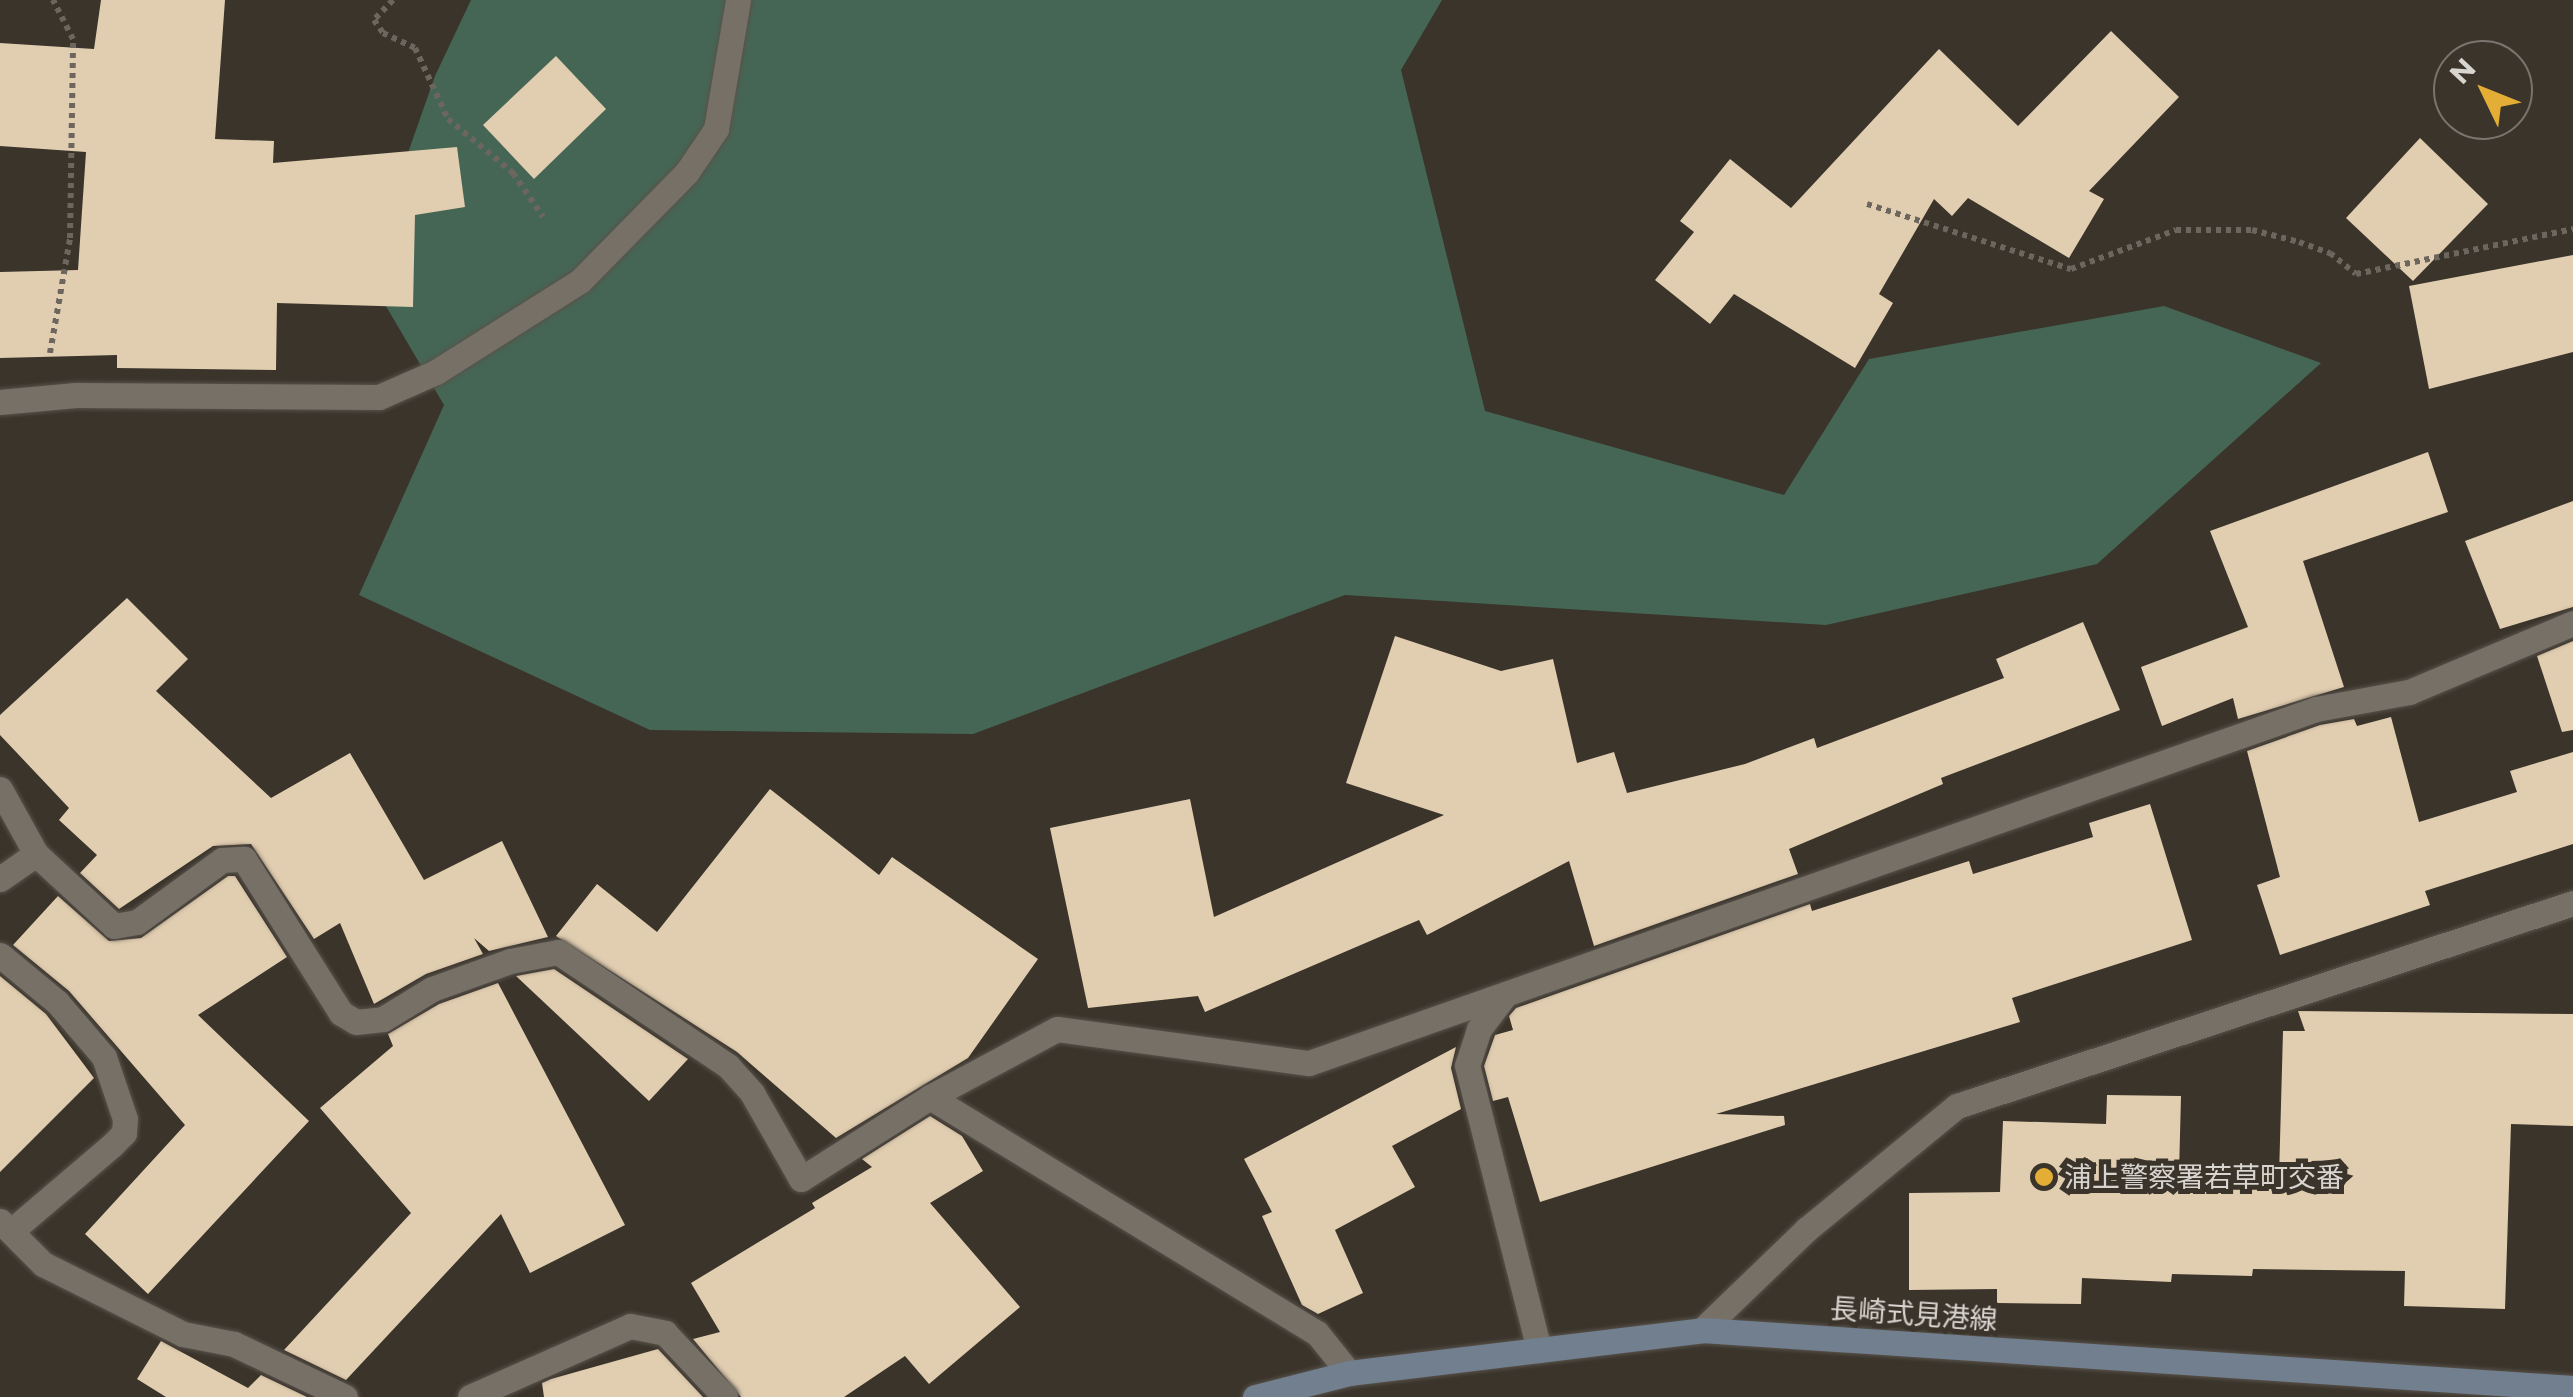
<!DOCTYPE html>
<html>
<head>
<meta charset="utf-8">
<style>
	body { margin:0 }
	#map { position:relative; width:2573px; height:1397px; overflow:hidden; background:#3a342b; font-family:Montserrat,"Noto Sans JP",sans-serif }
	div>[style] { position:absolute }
	.forest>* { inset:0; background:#466655 }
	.building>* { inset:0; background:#e1cdb0 }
	.path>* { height:6px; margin-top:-3px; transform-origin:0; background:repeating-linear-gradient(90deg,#6c665e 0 5px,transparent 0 10px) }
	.roads { filter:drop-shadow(0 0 2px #58524b) drop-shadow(0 0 2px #58524b) }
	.street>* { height:25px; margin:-12.5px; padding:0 12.5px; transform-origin:12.5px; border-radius:12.5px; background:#767066 }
	.secondary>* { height:25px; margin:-12.5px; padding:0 12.5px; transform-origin:12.5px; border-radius:12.5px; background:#727f8e }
	.dots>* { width:28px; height:28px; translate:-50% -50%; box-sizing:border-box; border:5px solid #3a342b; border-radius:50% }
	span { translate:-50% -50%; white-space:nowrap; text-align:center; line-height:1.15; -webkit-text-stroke:10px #3a342b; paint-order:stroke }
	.poi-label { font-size:28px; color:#d8d4cf }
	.left { translate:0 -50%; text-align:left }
	.street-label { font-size:28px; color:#d8d4cf }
	.north { position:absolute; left:2433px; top:40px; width:100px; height:100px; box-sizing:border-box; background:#3a342b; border:2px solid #79746d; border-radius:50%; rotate:313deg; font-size:28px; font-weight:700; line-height:40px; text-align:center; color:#d8d4cf }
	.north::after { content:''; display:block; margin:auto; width:35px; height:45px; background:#e4ad35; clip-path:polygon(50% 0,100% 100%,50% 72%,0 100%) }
</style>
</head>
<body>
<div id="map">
	<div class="forest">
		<i style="clip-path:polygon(471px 0,1442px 0,1401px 70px,1485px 411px,1784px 495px,1869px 359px,2164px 306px,2321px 363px,2097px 564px,1826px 625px,1345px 595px,973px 734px,650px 730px,359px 595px,444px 405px,366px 272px,435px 76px)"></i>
	</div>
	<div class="building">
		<i style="clip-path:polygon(101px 0,225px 0,215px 139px,274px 141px,273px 163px,457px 147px,465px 207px,415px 215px,413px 307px,277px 303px,276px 370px,117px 368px,117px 355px,0 358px,0 272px,78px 270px,86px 152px,0 146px,0 43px,94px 49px)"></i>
		<i style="clip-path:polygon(2111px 31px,2179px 97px,2089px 191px,2104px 199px,2069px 258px,1968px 198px,1952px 216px,1934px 199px,1879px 294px,1893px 303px,1855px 368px,1734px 294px,1710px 324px,1655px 280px,1694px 232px,1680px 221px,1730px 159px,1791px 208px,1939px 49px,2018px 126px)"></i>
		<i style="clip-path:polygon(556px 56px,606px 109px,534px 179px,483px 125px)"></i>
		<i style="clip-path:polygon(2420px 138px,2488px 204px,2413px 281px,2346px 218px)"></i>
		<i style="clip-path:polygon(2573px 255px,2573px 352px,2429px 389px,2409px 286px)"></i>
		<i style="clip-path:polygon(2428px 452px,2448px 512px,2303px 561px,2344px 687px,2238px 719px,2233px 698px,2162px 726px,2141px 667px,2248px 627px,2210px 531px)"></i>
		<i style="clip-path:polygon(2573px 501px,2573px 607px,2500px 629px,2465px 541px)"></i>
		<i style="clip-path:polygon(127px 598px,188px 659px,156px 691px,271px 798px,350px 753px,424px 880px,502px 841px,548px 937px,489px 951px,474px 938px,483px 954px,426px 974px,374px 1004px,340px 923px,314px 939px,251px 844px,213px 846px,119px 909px,80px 873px,97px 855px,59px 820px,69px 808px,0 735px,0 715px)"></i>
		<i style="clip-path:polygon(2083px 622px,2120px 710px,1941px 778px,1943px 784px,1789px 849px,1798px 874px,1594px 946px,1569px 861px,1427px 935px,1419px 920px,1205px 1012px,1198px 996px,1088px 1008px,1050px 828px,1190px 799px,1214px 917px,1444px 815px,1346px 783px,1395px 636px,1501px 671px,1553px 659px,1577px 763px,1614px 752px,1627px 793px,1745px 764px,1814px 738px,1817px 748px,2004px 678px,1996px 659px)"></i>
		<i style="clip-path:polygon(2573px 641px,2573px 730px,2562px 732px,2537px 656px)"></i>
		<i style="clip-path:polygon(2391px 717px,2419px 822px,2517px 792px,2510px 771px,2573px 752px,2573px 844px,2425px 891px,2430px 905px,2280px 955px,2257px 885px,2280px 877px,2247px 751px,2320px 725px,2354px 719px,2357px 726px)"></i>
		<i style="clip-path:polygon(770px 789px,879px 875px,892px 857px,1038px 959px,968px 1058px,836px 1138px,737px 1052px,556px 936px,597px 884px,657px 932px)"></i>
		<i style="clip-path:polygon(2150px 804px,2192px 940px,2012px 998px,2020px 1022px,1716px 1114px,1784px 1116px,1785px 1125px,1540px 1202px,1508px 1097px,1493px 1101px,1484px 1066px,1495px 1035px,1513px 1030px,1509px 1016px,1516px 1008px,1810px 904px,1812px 911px,1969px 861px,1973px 874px,2093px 837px,2089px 823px)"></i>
		<i style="clip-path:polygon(228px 876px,235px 876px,287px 957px,198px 1015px,309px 1121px,148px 1294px,85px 1234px,185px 1125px,69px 991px,13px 945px,58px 896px,109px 941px,141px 938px)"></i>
		<i style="clip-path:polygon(554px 969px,688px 1059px,649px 1101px,516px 976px)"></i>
		<i style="clip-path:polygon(0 976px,46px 1014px,94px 1078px,0 1172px)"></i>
		<i style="clip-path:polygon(498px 983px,625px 1225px,530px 1273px,501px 1214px,346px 1380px,284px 1350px,411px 1213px,320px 1108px,393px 1046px,388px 1034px,439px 1004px)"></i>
		<i style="clip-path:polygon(2298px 1011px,2573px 1014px,2573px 1126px,2511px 1124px,2505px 1309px,2404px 1306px,2405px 1271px,2253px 1269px,2252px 1276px,2172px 1274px,2171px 1282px,2082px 1278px,2081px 1304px,1997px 1303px,1997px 1289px,1909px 1290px,1909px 1193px,2000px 1192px,2003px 1121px,2106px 1124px,2107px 1095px,2181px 1096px,2179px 1174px,2279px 1177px,2283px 1031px,2305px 1031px)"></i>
		<i style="clip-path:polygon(1456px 1047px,1451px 1068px,1461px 1109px,1392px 1146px,1415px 1187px,1335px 1230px,1363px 1293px,1318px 1314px,1302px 1305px,1262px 1216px,1272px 1212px,1244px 1159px)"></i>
		<i style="clip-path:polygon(930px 1116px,962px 1136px,983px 1171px,930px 1203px,1020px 1307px,929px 1384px,905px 1356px,844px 1397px,741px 1397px,693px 1339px,720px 1332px,691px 1283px,815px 1208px,812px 1203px,872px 1167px,862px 1159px)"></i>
		<i style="clip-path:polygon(161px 1341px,248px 1388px,261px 1375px,307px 1397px,166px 1397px,137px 1379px)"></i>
		<i style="clip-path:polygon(658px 1349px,703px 1397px,544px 1397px,542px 1383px,551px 1379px)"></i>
	</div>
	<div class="path">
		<i style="left:393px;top:0;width:28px;rotate:134deg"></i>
		<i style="left:374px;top:20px;width:16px;rotate:55deg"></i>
		<i style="left:383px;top:33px;width:35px;rotate:25deg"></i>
		<i style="left:415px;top:48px;width:78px;rotate:65.1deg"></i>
		<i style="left:448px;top:119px;width:85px;rotate:39.7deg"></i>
		<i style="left:513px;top:173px;width:53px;rotate:55.7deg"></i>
		<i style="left:1867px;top:204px;width:214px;rotate:17.7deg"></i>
		<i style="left:2071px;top:269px;width:112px;rotate:-20.4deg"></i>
		<i style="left:2176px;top:230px;width:76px"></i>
		<i style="left:2252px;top:230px;width:49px;rotate:14.3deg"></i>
		<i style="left:2299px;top:242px;width:33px;rotate:20deg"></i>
		<i style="left:2330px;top:253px;width:33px;rotate:39deg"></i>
		<i style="left:2356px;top:274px;width:222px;rotate:-11.7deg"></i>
		<i style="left:50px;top:353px;width:117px;rotate:-80.1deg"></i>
		<i style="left:70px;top:238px;width:199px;rotate:-89.1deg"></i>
		<i style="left:73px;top:39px;width:44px;rotate:-117.1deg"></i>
	</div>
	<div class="roads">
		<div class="street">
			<i style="left:0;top:402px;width:76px;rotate:-5.3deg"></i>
			<i style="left:76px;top:395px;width:303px;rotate:0.4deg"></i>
			<i style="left:379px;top:397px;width:62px;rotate:-23.7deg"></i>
			<i style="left:436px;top:372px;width:170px;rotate:-32.3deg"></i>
			<i style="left:580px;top:281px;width:153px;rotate:-45.5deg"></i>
			<i style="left:687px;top:172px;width:52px;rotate:-56deg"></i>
			<i style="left:716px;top:129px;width:131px;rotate:-80.3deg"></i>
			<i style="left:0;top:789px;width:74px;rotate:61deg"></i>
			<i style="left:36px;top:854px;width:106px;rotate:42.7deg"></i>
			<i style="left:114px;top:926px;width:23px;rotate:-10deg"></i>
			<i style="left:137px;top:922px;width:105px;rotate:-36.1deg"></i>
			<i style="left:222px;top:860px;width:22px;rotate:-3deg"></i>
			<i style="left:244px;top:859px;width:182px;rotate:57.8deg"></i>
			<i style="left:341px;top:1013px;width:17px;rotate:31deg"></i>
			<i style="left:356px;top:1022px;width:27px;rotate:-6deg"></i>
			<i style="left:383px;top:1019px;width:57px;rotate:-31.5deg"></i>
			<i style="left:432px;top:989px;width:83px;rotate:-19.7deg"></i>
			<i style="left:510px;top:961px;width:49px;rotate:-10.6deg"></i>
			<i style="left:558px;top:952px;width:205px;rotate:33.8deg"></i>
			<i style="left:728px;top:1066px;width:36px;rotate:48deg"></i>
			<i style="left:752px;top:1093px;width:99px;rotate:60.3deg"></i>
			<i style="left:801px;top:1179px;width:153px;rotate:-32.4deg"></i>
			<i style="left:930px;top:1097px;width:144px;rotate:-28.2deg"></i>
			<i style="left:1057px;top:1029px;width:254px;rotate:7.7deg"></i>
			<i style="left:1309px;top:1063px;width:1067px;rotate:-19.37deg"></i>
			<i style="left:2316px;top:709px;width:95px;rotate:-10.4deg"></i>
			<i style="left:2409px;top:692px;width:178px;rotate:-22.8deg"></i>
			<i style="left:0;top:879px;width:44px;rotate:-34.8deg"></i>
			<i style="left:0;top:955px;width:74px;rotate:39.5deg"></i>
			<i style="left:57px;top:1002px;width:72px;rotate:49.5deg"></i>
			<i style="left:104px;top:1057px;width:65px;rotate:71.3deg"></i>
			<i style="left:125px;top:1119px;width:14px;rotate:94deg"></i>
			<i style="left:124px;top:1133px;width:18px;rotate:135deg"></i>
			<i style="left:111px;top:1146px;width:131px;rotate:139.6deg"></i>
			<i style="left:1505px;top:995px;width:43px;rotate:127.4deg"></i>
			<i style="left:1479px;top:1029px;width:38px;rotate:108deg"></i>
			<i style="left:1467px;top:1065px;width:294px;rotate:75.8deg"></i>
			<i style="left:930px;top:1097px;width:453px;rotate:31.4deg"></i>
			<i style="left:1317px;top:1333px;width:51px;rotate:51.3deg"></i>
			<i style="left:0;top:1221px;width:61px;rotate:45deg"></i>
			<i style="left:43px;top:1264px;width:157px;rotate:26.6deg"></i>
			<i style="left:183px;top:1334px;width:52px;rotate:11.1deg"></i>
			<i style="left:234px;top:1344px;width:123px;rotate:25.5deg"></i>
			<i style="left:1702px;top:1330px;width:146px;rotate:-43.9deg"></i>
			<i style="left:1807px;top:1229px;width:194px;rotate:-39.4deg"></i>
			<i style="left:1957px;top:1106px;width:649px;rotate:-18.24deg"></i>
			<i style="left:470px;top:1397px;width:175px;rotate:-23.9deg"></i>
			<i style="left:630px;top:1326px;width:36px;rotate:11deg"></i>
			<i style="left:665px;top:1333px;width:88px;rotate:46.8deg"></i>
		</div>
		<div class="secondary">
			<i style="left:1255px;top:1397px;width:97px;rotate:-14.3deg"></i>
			<i style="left:1349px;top:1373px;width:356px;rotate:-6.9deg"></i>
			<i style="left:1702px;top:1330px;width:873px;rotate:3.81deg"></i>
		</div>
	</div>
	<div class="dots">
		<i style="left:2044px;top:1177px;background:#e4ad35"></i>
	</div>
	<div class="poi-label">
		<span class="left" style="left:2064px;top:1177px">浦上警察署若草町交番</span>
	</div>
	<div class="street-label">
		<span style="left:1914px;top:1314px;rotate:4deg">長崎式見港線</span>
	</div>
	<div class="north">N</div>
</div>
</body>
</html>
